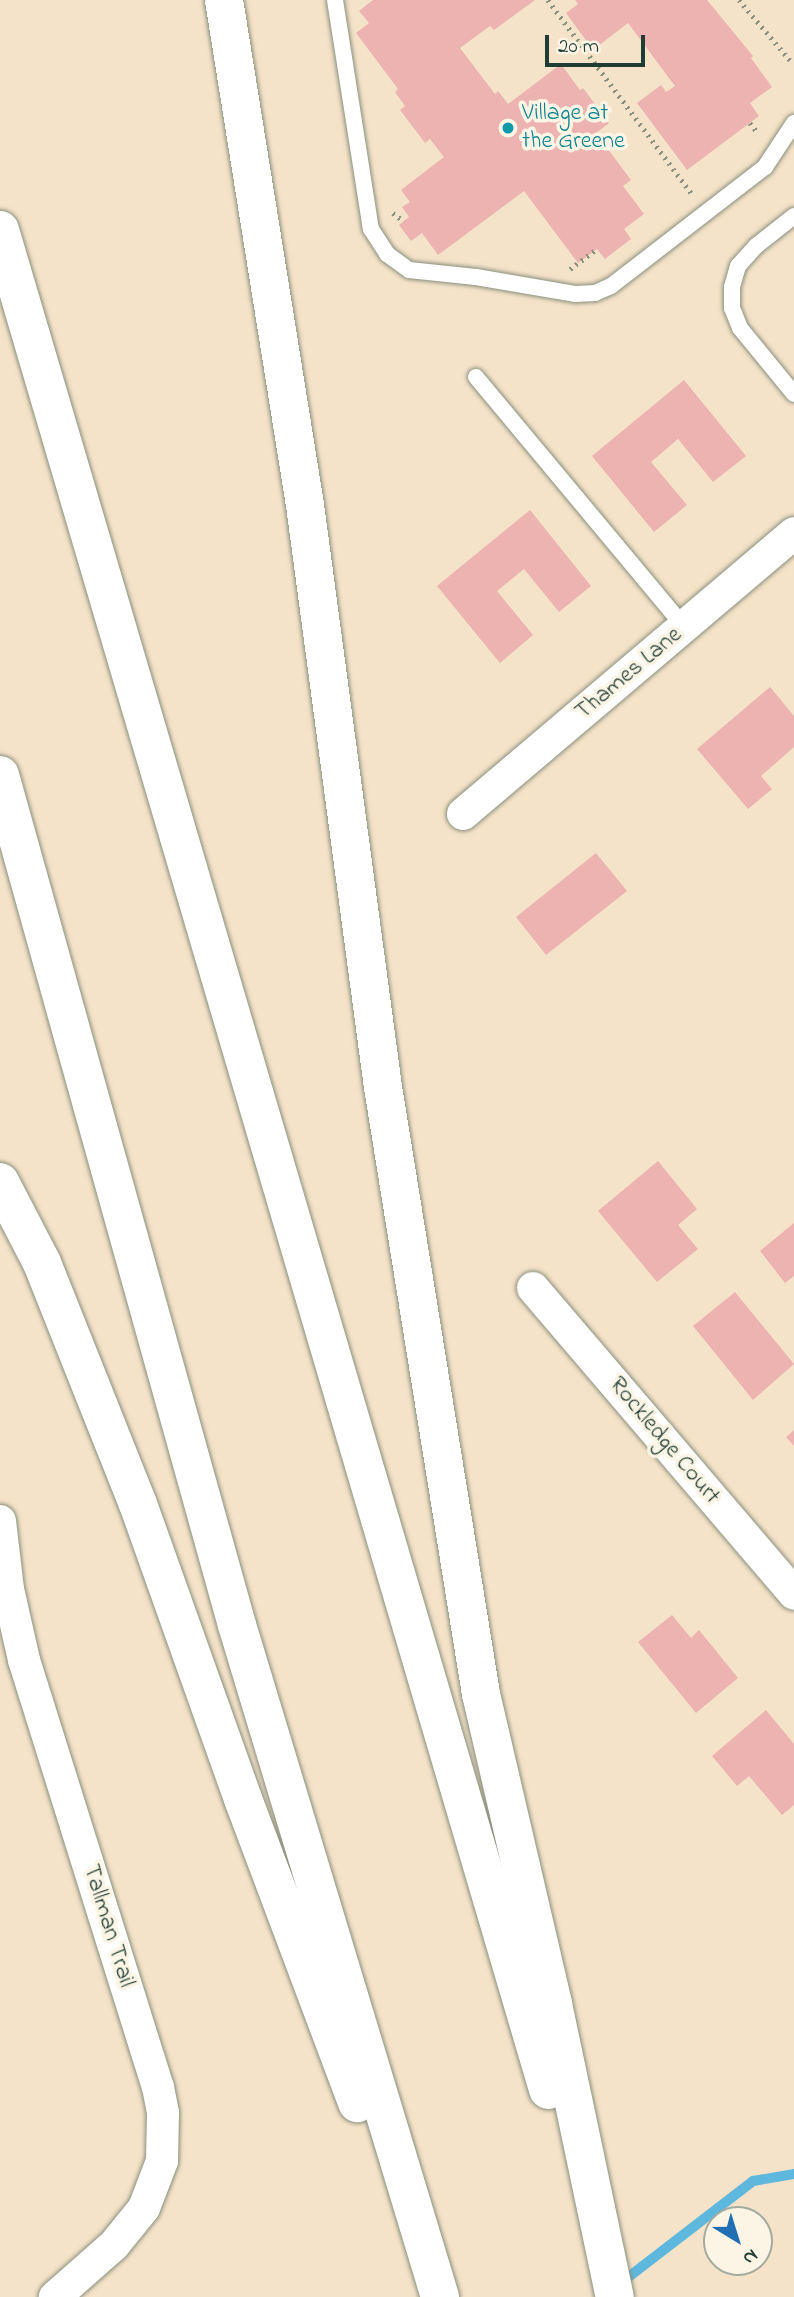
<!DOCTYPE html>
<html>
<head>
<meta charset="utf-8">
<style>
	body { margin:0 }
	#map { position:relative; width:794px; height:2297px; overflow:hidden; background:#f5e3c9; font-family:"Indie Flower",sans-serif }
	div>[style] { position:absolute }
	.stream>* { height:10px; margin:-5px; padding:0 5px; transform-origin:5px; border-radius:5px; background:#5eb7dc }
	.building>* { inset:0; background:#ecb3b0 }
	.path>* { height:4.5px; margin-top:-2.25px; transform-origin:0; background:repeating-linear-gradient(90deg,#8a907e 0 2px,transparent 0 7px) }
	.roads { filter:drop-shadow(0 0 2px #8a907e) drop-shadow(0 0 2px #8a907e) }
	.lane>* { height:16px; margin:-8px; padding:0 8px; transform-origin:8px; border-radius:8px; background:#fff }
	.street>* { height:32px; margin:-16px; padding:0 16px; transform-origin:16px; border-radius:16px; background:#fff }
	.highway>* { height:38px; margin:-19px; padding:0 19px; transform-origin:19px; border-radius:19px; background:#fff }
	.dots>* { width:19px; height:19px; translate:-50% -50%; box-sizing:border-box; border:4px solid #fcf5e5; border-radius:50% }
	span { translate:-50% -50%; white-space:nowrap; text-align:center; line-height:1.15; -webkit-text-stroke:7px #fcf5e5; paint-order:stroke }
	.culture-label { font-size:24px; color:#0d838f }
	.left { translate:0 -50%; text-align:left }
	.street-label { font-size:24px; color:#1f3d34 }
	.north { position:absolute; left:703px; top:2206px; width:70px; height:70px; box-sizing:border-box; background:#fcf5e5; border:2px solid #a4ab9e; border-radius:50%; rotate:142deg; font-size:19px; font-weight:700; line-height:28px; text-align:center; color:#1f3d34 }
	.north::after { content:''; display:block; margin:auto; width:24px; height:32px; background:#1f6fb2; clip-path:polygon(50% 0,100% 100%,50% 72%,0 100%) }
	.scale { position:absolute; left:545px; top:35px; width:100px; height:32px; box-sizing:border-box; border:4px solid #1f3d34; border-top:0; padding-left:9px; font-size:21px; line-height:24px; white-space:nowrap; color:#1f3d34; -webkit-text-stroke:5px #fcf5e5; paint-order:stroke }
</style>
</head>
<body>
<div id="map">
	<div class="stream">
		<i style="left:622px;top:2282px;width:165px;rotate:-37.6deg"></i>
		<i style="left:753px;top:2181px;width:42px;rotate:-9.7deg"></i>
	</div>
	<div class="building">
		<i style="clip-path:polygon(373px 0,535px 0,494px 30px,490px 26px,460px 48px,495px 94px,498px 91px,508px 104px,561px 64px,580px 90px,583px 88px,609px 123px,596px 133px,631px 180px,623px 186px,644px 214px,624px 229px,631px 239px,605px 259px,597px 249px,578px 263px,524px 191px,438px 255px,422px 233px,411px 241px,399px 225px,409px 217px,402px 207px,410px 202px,401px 190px,444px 157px,430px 139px,425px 143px,400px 110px,405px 106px,395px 92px,398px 89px,356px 33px,369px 23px,359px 11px)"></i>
		<i style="clip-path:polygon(575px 0,707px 0,753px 56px,751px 58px,772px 87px,750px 103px,759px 116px,687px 170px,637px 103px,661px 85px,666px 92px,675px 86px,628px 23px,593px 50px,566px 13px,578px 4px)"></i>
		<i style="clip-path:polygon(684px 380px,746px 456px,713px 482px,678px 439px,651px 462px,687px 505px,654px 532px,592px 456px)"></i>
		<i style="clip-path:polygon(530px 510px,591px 586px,559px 612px,524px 569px,497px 591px,533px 635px,500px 663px,437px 586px)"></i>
		<i style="clip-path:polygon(770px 687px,794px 716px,794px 747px,761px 776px,772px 789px,748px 809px,697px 749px)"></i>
		<i style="clip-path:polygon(596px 853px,627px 891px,546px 955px,516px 917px)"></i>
		<i style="clip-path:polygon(658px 1161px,697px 1209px,678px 1225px,698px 1249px,657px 1282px,598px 1211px)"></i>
		<i style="clip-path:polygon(794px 1223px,794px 1276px,785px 1283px,760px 1251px)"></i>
		<i style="clip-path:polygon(735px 1292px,794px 1364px,753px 1400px,693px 1326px)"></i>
		<i style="clip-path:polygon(794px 1430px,794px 1446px,786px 1437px)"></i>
		<i style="clip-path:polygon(672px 1615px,691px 1638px,699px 1630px,738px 1678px,696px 1713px,638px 1642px)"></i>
		<i style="clip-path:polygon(766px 1710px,794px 1744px,794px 1805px,782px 1815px,749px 1776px,737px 1786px,712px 1756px)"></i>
	</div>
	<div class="path">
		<i style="left:548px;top:0;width:242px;rotate:53.4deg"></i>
		<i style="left:739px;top:0;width:79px;rotate:49.6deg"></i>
		<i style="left:750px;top:123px;width:13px;rotate:51deg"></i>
		<i style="left:393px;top:213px;width:14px;rotate:36deg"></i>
		<i style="left:570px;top:269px;width:34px;rotate:-37deg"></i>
	</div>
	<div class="roads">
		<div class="lane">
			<i style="left:335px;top:0;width:232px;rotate:81.1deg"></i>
			<i style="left:371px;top:229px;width:30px;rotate:57deg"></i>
			<i style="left:387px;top:254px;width:27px;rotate:36deg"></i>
			<i style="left:409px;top:270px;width:67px;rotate:6deg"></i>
			<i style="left:476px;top:277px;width:100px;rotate:9.7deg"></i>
			<i style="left:575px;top:294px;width:20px;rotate:-3deg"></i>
			<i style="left:595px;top:293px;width:17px;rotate:-24deg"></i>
			<i style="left:611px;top:286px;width:195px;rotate:-37.7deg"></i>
			<i style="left:765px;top:167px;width:53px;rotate:-56.6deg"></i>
			<i style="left:794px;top:216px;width:48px;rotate:141.7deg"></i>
			<i style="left:756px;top:246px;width:27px;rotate:132deg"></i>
			<i style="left:738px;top:266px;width:22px;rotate:106deg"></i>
			<i style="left:732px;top:287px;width:21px;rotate:90deg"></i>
			<i style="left:732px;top:308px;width:22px;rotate:68deg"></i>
			<i style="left:740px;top:328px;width:85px;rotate:50.7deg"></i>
			<i style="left:476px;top:377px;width:325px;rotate:50.2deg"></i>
		</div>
		<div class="street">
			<i style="left:463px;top:814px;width:434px;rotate:-40.3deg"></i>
			<i style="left:533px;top:1288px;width:402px;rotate:49.5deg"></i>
			<i style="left:0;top:1521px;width:68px;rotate:83.3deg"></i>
			<i style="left:8px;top:1589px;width:73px;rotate:77.3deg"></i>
			<i style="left:24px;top:1660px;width:448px;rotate:72.6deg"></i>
			<i style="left:158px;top:2087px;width:26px;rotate:79deg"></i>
			<i style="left:163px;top:2113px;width:48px;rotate:91.2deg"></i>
			<i style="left:162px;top:2161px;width:50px;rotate:111deg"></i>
			<i style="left:144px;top:2208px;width:48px;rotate:129deg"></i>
			<i style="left:114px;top:2245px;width:79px;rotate:138.6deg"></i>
		</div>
		<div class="highway">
			<i style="left:224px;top:0;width:511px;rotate:80.89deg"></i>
			<i style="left:305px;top:505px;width:587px;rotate:82.37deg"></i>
			<i style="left:383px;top:1087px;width:615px;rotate:80.83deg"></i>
			<i style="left:481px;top:1694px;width:318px;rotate:76.9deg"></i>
			<i style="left:553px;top:2004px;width:299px;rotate:78.1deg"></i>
			<i style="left:0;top:230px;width:1939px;rotate:73.58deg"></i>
			<i style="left:0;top:775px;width:882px;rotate:74.42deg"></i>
			<i style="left:237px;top:1625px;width:702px;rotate:73.19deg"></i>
			<i style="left:0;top:1182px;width:91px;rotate:62.6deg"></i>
			<i style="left:42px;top:1263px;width:259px;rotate:68.3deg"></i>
			<i style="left:138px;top:1504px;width:313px;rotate:70.4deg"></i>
			<i style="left:243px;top:1799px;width:325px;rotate:69.4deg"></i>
		</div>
	</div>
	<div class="dots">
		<i style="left:508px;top:128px;background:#0f9aa8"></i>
	</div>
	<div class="culture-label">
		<span class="left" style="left:522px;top:128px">Village at<br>the Greene</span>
	</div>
	<div class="street-label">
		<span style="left:629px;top:674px;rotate:-40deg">Thames Lane</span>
		<span style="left:664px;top:1441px;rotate:50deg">Rockledge Court</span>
		<span style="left:108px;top:1926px;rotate:73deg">Tallman Trail</span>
	</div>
	<div class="north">N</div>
	<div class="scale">20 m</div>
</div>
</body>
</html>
